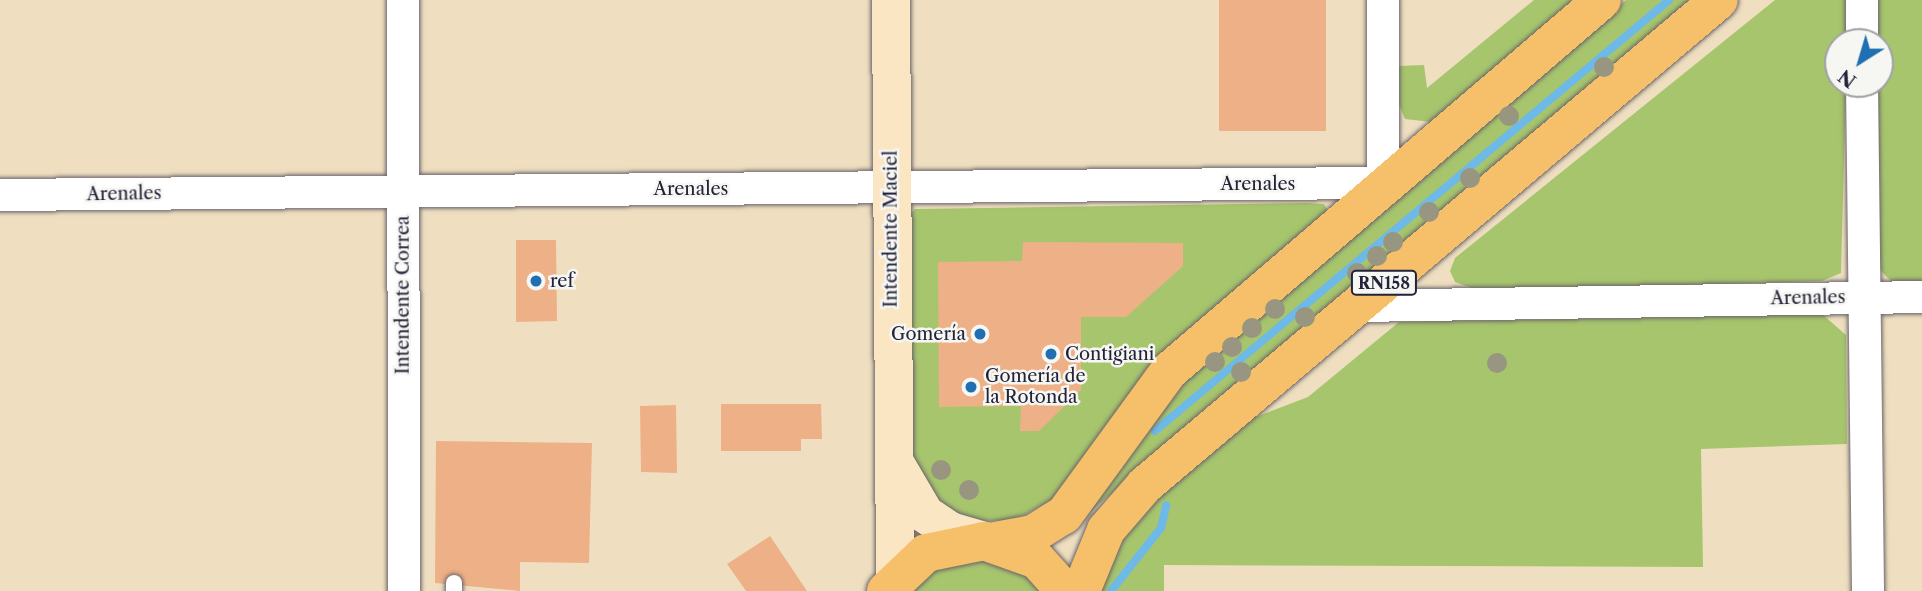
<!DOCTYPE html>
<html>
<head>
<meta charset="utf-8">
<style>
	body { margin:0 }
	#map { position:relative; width:1922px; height:591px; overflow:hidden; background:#efdfc0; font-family:"Libre Caslon Text",serif }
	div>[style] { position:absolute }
	.green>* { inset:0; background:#a7c56d }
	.stream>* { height:8px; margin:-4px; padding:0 4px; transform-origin:4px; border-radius:4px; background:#6db9e7 }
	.building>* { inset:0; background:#eeb087 }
	.roads { filter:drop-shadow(0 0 2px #6a646a) drop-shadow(0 0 2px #6a646a) }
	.service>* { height:16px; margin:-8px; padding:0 8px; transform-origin:8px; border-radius:8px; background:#fff }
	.minor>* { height:32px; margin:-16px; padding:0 16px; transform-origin:16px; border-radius:16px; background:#fff }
	.secondary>* { height:38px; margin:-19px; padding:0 19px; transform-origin:19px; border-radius:19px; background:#fbe6c4 }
	.trunk>* { height:38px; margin:-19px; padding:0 19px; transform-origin:19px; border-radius:19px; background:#f6c06b }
	.trees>* { width:20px; height:20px; margin:-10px; border-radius:50%; background:#989680 }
	.dots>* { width:19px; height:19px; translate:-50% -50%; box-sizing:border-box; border:4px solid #f6f6f2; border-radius:50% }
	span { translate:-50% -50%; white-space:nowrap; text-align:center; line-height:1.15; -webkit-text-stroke:5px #f6f6f2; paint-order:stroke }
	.shield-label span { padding:2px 5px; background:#f6f6f2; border:2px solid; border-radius:5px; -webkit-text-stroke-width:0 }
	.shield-label { font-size:16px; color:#22223b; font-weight:700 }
	.street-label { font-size:18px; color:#22223b }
	.poi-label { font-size:18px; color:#22223b }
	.left { translate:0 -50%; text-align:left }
	.right { translate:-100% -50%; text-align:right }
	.north { position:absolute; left:1824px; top:28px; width:70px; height:70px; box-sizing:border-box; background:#f6f6f2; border:2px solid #a1a1a9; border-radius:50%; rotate:217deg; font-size:19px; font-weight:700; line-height:28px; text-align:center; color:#22223b }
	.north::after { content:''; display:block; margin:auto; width:24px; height:32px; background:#1f6fb2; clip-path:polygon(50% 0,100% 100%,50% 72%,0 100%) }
</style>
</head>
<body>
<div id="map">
	<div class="green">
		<i style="clip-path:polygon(1534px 0,1575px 0,1431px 122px,1405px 119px,1398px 102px,1398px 66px,1424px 65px,1427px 88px)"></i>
		<i style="clip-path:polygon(1626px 0,1693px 0,1084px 517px,1157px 403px)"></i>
		<i style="clip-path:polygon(1775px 0,1846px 0,1846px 42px,1838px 42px,1838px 84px,1846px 84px,1841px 273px,1822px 281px,1480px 291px,1455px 282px,1450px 271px,1455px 258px)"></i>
		<i style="clip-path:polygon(1875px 0,1922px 0,1922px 283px,1891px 281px,1879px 269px)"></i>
		<i style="clip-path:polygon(1306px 203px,1324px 204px,1328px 211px,1156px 360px,1057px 497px,1015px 520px,978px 521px,944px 507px,913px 469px,908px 217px,915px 209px)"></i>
		<i style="clip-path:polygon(1822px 314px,1846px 335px,1847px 444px,1701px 449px,1703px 567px,1164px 565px,1164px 591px,1097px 591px,1126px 526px,1242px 422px,1308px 397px,1399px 322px)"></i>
		<i style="clip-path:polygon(961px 557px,1011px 563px,1049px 591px,903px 591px,915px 578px)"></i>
	</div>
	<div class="stream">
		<i style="left:1155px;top:431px;width:671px;rotate:-39.98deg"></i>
		<i style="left:1111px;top:591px;width:80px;rotate:-51.6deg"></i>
		<i style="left:1161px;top:528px;width:23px;rotate:-77deg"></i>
	</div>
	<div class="building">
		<i style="clip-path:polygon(1219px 0,1326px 0,1326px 131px,1219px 131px)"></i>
		<i style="clip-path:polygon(516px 240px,556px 240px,557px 321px,516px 322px)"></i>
		<i style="clip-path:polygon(1023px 242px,1183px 243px,1183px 266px,1126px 317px,1081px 317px,1081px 390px,1039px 431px,1020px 431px,1021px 406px,939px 407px,938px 262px,1022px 261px)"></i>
		<i style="clip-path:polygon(721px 404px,821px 404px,822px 439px,801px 439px,801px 451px,721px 451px)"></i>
		<i style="clip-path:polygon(676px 405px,677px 473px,641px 472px,640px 406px)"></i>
		<i style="clip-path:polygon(436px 441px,592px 443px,589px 563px,520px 562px,520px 591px,435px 583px)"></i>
		<i style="clip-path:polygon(770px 536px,807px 591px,746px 591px,727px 564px)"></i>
	</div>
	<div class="roads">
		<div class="service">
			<i style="left:454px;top:583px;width:8px;rotate:90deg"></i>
		</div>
		<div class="minor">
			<i style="left:403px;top:0;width:591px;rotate:89.9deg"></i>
			<i style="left:1862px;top:0;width:42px;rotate:90deg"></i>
			<i style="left:1862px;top:84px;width:507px;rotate:89.32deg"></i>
			<i style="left:0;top:195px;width:1383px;rotate:-0.5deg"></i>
			<i style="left:1383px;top:183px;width:183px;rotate:-90deg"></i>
			<i style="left:1358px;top:306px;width:564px;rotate:-0.91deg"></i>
		</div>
		<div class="secondary">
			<i style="left:891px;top:0;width:578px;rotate:89.6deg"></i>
			<i style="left:894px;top:461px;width:61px;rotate:59.7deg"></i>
			<i style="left:925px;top:514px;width:30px;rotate:34deg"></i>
			<i style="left:950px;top:531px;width:35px;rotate:16deg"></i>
		</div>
		<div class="trunk">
			<i style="left:990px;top:542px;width:44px;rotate:-10.5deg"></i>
			<i style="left:1033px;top:534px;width:36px;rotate:-32deg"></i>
			<i style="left:1064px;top:515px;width:178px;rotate:-53.9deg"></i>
			<i style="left:1169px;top:371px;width:570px;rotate:-40.59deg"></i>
			<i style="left:886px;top:591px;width:55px;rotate:-43.5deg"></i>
			<i style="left:926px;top:553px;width:59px;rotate:-11.7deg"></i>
			<i style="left:984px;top:541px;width:56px;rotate:19.7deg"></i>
			<i style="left:1037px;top:560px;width:42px;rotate:47.9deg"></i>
			<i style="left:1081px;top:591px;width:66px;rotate:-67.7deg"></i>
			<i style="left:1106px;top:530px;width:60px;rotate:-49.1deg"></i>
			<i style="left:1145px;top:485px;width:751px;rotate:-40.2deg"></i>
		</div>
	</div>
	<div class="trees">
		<i style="left:1604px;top:67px"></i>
		<i style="left:1509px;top:116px"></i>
		<i style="left:1470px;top:178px"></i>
		<i style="left:1429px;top:212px"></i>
		<i style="left:1393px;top:242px"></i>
		<i style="left:1377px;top:256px"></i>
		<i style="left:1357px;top:273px"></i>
		<i style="left:1275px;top:309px"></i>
		<i style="left:1305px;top:317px"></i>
		<i style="left:1252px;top:328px"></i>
		<i style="left:1232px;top:347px"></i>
		<i style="left:1215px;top:362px"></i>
		<i style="left:1497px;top:363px"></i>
		<i style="left:1241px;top:372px"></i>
		<i style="left:941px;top:470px"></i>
		<i style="left:969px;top:490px"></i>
	</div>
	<div class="dots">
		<i style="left:536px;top:281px;background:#1f6fb2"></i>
		<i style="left:980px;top:334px;background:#1f6fb2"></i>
		<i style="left:1051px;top:354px;background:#1f6fb2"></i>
		<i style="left:971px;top:387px;background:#1f6fb2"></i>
	</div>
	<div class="shield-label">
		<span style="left:1384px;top:283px">RN158</span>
	</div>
	<div class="street-label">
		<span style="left:1258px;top:184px">Arenales</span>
		<span style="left:691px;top:189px">Arenales</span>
		<span style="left:124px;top:194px;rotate:-1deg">Arenales</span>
		<span style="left:891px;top:229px;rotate:-90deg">Intendente Maciel</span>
		<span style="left:403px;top:295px;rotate:-90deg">Intendente Correa</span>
		<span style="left:1808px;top:298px;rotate:-1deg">Arenales</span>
	</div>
	<div class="poi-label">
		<span class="left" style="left:550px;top:281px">ref</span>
		<span class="right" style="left:966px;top:334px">Gomería</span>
		<span class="left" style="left:1065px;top:354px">Contigiani</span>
		<span class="left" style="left:985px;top:387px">Gomería de<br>la Rotonda</span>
	</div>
	<div class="north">N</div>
</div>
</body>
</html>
